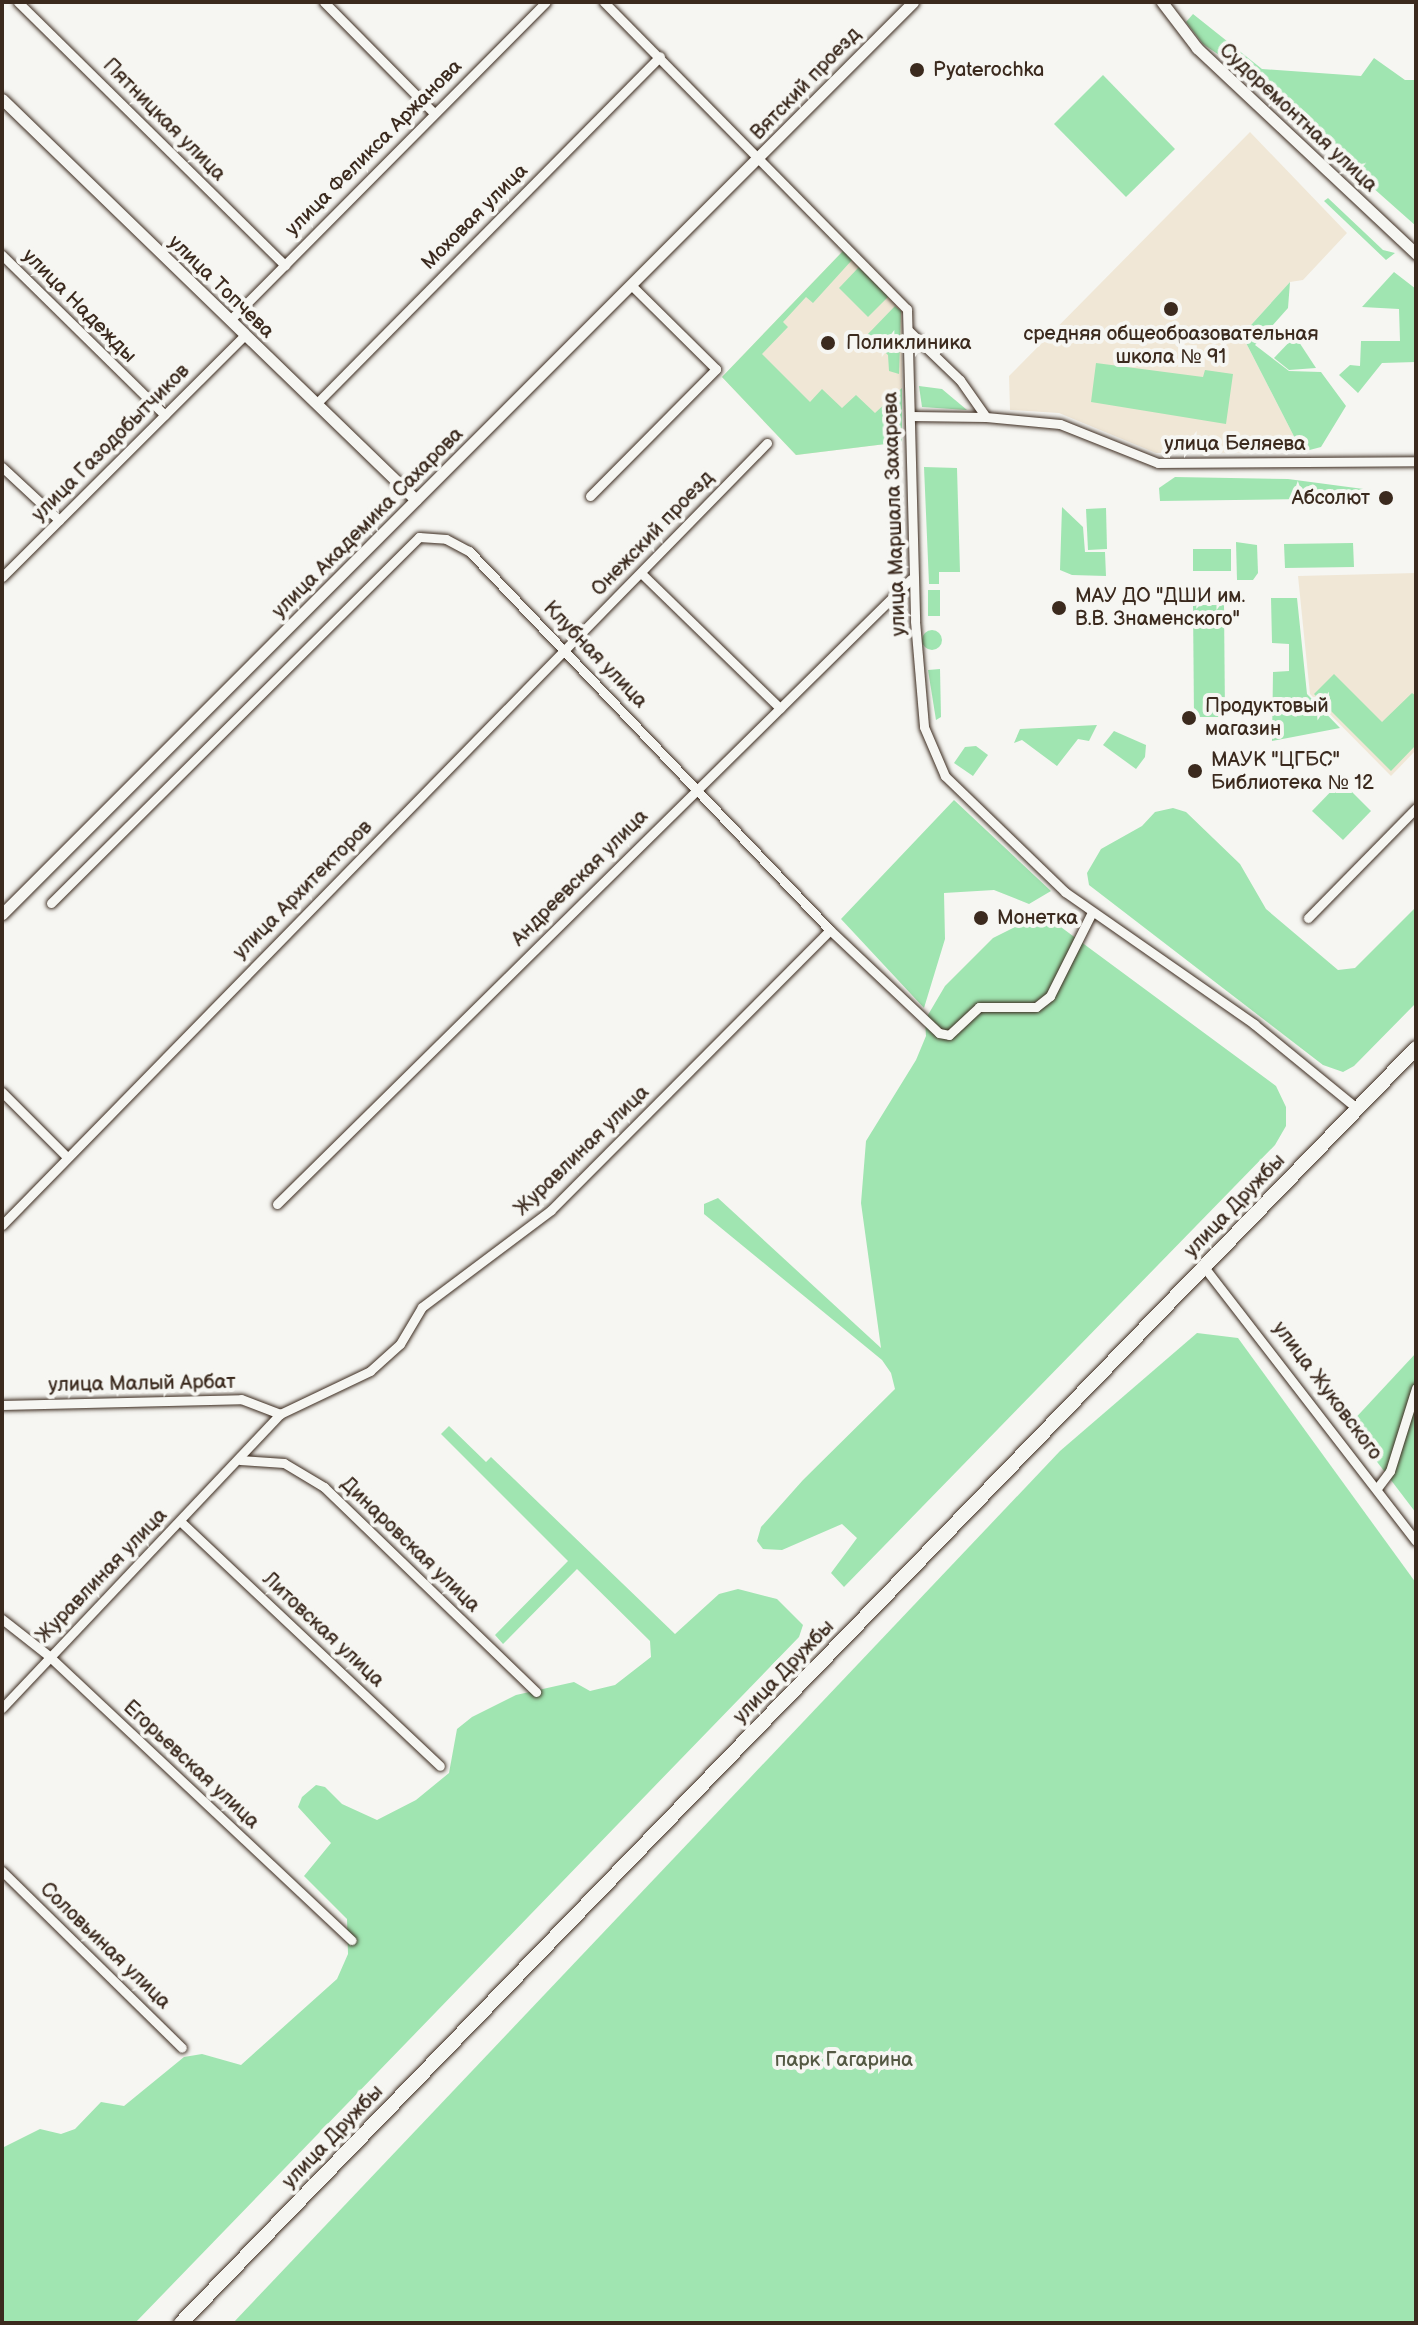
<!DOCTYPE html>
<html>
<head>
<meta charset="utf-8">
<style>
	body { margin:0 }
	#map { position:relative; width:1418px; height:2325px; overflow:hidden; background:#f6f6f2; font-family:"Balsamiq Sans",sans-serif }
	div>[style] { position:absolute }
	.built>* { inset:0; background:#f0e7d6 }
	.green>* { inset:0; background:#a0e5b1 }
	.round { border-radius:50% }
	.roads { filter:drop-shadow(0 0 2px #3b2a1e) drop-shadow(0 0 2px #3b2a1e) }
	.minor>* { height:9px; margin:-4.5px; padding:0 4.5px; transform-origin:4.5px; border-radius:4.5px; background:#f6f6f2 }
	.tertiary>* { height:11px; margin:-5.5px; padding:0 5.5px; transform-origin:5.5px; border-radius:5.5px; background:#f6f6f2 }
	.primary>* { height:14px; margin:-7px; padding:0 7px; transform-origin:7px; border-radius:7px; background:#f6f6f2 }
	.dots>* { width:22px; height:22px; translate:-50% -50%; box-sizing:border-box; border:4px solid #f6f6f2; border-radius:50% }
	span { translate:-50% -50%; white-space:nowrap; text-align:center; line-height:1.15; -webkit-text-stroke:8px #f6f6f2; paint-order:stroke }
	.poi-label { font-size:20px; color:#3b2a1e }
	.left { translate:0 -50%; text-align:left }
	.right { translate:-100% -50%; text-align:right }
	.street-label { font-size:20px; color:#3b2a1e }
	.park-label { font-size:20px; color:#545943 }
	.frame { position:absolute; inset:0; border:4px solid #3b2a1e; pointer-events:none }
</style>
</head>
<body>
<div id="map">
	<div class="built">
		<i style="clip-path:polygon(1250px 132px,1347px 233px,1303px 280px,1290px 282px,1242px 335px,1302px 452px,1156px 453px,1059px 413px,1010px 410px,1009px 376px)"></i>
		<i style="clip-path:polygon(843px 251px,902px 310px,902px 442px,796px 455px,722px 377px)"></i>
		<i style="clip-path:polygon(1416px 573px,1416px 750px,1391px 776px,1310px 694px,1298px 576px)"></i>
	</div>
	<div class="green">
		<i style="clip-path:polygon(1193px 14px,1262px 69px,1361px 76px,1374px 58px,1405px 80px,1416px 80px,1416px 226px,1238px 68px,1203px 44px,1186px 22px)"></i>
		<i style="clip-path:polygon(1103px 75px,1175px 149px,1126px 197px,1054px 124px)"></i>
		<i style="clip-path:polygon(1328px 198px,1383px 250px,1395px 253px,1386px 260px,1324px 201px)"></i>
		<i style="clip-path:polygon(843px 251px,852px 260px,813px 303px,806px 297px,783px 322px,788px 327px,762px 354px,810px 402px,822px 389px,842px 408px,856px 395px,875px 413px,902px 388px,902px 442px,796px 455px,722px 377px)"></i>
		<i style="clip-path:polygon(859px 267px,889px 296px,868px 317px,839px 288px)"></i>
		<i style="clip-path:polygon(1394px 272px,1416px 289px,1416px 362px,1382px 363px,1358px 393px,1339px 375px,1350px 365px,1360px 366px,1361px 341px,1400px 341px,1399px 309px,1362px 307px)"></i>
		<i style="clip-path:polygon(1290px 282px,1288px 308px,1255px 345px,1289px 371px,1321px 372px,1346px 406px,1321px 447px,1302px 452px,1242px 335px)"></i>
		<i style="clip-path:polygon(895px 306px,901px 311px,899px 374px,889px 371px,888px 355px,867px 335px)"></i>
		<i style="clip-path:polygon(1295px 336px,1316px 368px,1289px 370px,1274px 358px)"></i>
		<i style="clip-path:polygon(1096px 363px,1203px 377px,1205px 370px,1233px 374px,1226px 424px,1091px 402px)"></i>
		<i style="clip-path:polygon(919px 386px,942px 389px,967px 410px,922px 407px)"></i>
		<i style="clip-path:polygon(924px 467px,957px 468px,960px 572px,939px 572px,939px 584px,929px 584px)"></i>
		<i style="clip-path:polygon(1175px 477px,1288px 479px,1371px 490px,1372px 498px,1160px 501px,1159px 488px)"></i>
		<i style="clip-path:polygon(1062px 507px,1083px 527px,1085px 552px,1105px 552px,1106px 576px,1072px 575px,1060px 570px)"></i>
		<i style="clip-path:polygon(1106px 508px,1107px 549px,1088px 550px,1086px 509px)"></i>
		<i style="clip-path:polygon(1236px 542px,1257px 545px,1258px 573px,1253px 580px,1237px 580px)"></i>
		<i style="clip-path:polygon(1353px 543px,1354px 567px,1285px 568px,1284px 544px)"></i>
		<i style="clip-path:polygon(1193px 549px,1231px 549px,1231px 571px,1193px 571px)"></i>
		<i style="clip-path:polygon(928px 590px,940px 590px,940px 616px,928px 616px)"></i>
		<i style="clip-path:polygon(1271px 598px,1297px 598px,1307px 694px,1340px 728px,1272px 741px,1273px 672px,1289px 671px,1289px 644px,1272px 643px)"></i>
		<i style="clip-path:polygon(1193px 605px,1224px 605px,1225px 717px,1194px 717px)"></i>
		<i class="round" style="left:922px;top:630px;width:20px;height:20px"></i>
		<i style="clip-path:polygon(940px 669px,941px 717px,936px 720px,928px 670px)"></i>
		<i style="clip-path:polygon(1334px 674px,1382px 722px,1412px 693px,1416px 696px,1416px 745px,1391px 771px,1314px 694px)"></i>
		<i style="clip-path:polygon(1097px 725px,1089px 741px,1078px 739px,1057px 766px,1022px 740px,1014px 743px,1020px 729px)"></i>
		<i style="clip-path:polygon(1114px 731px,1146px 745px,1145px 757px,1136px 769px,1103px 745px)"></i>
		<i style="clip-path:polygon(976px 746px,988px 755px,973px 776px,954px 763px,965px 747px)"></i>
		<i style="clip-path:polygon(1341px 781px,1371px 811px,1343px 840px,1312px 811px)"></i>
		<i style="clip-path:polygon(954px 800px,1051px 891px,1029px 904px,994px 890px,944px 893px,945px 939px,924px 1008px,841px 919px)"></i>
		<i style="clip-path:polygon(1173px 808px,1186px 812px,1240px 864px,1266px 909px,1338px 970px,1355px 968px,1416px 907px,1416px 1003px,1354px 1066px,1343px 1072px,1323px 1065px,1089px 885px,1087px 873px,1101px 849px,1142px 826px,1155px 812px)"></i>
		<i style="clip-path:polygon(1031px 919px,1050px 919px,1276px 1086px,1286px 1107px,1286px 1126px,1275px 1145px,844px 1587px,831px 1573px,857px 1538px,842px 1524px,782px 1550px,763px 1549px,757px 1541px,761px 1527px,803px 1480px,895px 1389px,891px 1373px,882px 1360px,704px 1214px,704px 1204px,718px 1198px,881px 1348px,861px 1203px,866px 1141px,916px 1060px,926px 1036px,925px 1020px,945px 986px,993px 938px)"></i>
		<i style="clip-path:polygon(1197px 1333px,1238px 1338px,1416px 1583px,1416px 2323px,233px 2323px,1060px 1451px)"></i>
		<i style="clip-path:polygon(1416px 1353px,1416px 1513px,1349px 1425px)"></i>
		<i style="clip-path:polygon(449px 1426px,486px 1462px,491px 1457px,675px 1634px,719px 1594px,738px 1589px,777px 1599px,803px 1625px,799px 1637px,135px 2323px,2px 2323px,2px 2148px,40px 2129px,61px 2134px,75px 2129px,101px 2102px,124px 2106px,184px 2057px,202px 2054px,241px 2065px,337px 1979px,348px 1954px,347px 1919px,304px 1876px,331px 1843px,298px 1807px,302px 1797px,316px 1785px,325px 1787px,342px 1804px,377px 1820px,416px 1800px,449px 1773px,457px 1729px,472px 1717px,516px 1695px,574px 1682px,590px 1691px,615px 1685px,651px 1657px,650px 1641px,577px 1569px,503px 1644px,495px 1635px,568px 1561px,441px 1434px)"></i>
	</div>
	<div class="roads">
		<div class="minor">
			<i style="left:18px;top:2px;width:375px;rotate:44.6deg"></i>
			<i style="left:324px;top:2px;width:156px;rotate:45.3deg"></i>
			<i style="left:604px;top:2px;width:431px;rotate:45.4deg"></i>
			<i style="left:907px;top:309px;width:312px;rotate:88.5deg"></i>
			<i style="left:915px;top:621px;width:106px;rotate:85.1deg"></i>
			<i style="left:924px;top:727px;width:53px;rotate:66.8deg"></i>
			<i style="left:945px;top:776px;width:167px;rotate:44deg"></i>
			<i style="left:1065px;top:892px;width:231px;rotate:34.9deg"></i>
			<i style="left:1254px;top:1024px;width:134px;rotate:39.3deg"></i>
			<i style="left:2px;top:255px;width:228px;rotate:44.5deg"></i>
			<i style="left:230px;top:320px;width:448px;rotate:-45.2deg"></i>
			<i style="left:909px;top:331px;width:71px;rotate:43.9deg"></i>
			<i style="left:960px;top:380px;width:45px;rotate:54.9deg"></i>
			<i style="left:986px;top:417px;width:74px;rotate:5.4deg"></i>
			<i style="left:1060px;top:424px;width:105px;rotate:21.7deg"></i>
			<i style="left:1158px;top:463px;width:258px;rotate:-0.4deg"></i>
			<i style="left:316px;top:404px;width:489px;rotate:-45.3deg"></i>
			<i style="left:910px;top:416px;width:76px;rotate:0.8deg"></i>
			<i style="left:2px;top:467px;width:78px;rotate:42.9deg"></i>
			<i style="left:590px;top:496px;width:179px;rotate:-45.2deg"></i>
			<i style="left:716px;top:369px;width:120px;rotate:-135.3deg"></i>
			<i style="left:641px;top:573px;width:194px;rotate:44.2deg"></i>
			<i style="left:2px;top:577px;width:343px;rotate:-44.9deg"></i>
			<i style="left:51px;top:903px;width:519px;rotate:-44.84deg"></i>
			<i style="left:419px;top:537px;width:27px;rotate:4deg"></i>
			<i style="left:446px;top:539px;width:26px;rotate:28deg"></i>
			<i style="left:469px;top:551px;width:523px;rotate:46.39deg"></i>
			<i style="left:830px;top:930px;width:150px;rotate:43.4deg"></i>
			<i style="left:939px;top:1033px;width:10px;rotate:11deg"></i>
			<i style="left:949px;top:1035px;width:41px;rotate:-43deg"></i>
			<i style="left:979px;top:1007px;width:57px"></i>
			<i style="left:1036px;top:1007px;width:18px;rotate:-38deg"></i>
			<i style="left:1050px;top:996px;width:94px;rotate:-63.4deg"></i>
			<i style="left:1308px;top:918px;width:154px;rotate:-45.5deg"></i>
			<i style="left:2px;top:1092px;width:89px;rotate:45deg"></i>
			<i style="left:277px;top:1204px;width:890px;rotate:-44.59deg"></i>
			<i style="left:2px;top:1225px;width:1094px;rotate:-45.63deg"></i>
			<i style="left:1204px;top:1267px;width:346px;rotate:52.3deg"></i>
			<i style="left:2px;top:1405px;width:239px;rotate:-1.4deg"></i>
			<i style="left:241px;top:1399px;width:42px;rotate:21deg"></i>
			<i style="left:240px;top:1460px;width:44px;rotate:3.9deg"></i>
			<i style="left:284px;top:1463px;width:47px;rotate:31deg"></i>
			<i style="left:324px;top:1487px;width:295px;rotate:44deg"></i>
			<i style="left:1378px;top:1487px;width:20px;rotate:-53deg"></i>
			<i style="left:1390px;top:1471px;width:87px;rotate:-72.6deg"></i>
			<i style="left:180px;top:1521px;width:357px;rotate:43.3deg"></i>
			<i style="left:2px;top:1619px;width:60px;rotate:38.2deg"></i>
			<i style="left:49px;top:1656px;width:415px;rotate:43.2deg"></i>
			<i style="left:2px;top:1708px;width:405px;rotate:-46.6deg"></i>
			<i style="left:280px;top:1414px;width:100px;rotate:-25.5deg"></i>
			<i style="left:370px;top:1371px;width:40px;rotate:-42deg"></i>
			<i style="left:400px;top:1344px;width:43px;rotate:-59.3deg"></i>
			<i style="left:422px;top:1307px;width:161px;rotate:-36.9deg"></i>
			<i style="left:551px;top:1210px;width:395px;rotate:-45.1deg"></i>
			<i style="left:2px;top:1871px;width:252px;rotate:44.5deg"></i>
		</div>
		<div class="tertiary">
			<i style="left:1162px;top:2px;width:58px;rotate:52.7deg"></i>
			<i style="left:1197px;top:48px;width:301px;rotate:43.2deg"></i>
			<i style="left:2px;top:99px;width:576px;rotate:44.09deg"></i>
			<i style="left:2px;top:914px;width:1289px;rotate:-45.03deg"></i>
		</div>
		<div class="primary">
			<i style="left:181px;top:2323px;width:1775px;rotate:-45.91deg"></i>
		</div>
	</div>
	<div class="dots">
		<i style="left:917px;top:70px;background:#3b2a1e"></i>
		<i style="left:1171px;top:309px;background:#3b2a1e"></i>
		<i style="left:828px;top:343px;background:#3b2a1e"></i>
		<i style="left:1386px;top:498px;background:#3b2a1e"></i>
		<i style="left:1059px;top:608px;background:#3b2a1e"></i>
		<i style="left:1189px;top:718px;background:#3b2a1e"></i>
		<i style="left:1195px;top:771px;background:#3b2a1e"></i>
		<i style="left:981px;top:918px;background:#3b2a1e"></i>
	</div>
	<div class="poi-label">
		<span class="left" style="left:933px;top:70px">Pyaterochka</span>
		<span style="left:1171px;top:346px">средняя общеобразовательная<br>школа № 91</span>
		<span class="left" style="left:846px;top:343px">Поликлиника</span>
		<span class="right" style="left:1370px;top:498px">Абсолют</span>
		<span class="left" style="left:1075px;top:608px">МАУ ДО "ДШИ им.<br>В.В. Знаменского"</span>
		<span class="left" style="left:1205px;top:718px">Продуктовый<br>магазин</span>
		<span class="left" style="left:1211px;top:772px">МАУК "ЦГБС"<br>Библиотека № 12</span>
		<span class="left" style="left:997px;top:918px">Монетка</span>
	</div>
	<div class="street-label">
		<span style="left:806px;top:84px;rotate:-46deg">Вятский проезд</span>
		<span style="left:1298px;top:118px;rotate:43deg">Судоремонтная улица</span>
		<span style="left:164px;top:120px;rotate:45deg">Пятницкая улица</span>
		<span style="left:374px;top:148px;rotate:-45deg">улица Феликса Аржанова</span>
		<span style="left:475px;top:217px;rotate:-45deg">Моховая улица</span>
		<span style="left:221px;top:287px;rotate:44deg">улица Топчева</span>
		<span style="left:79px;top:306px;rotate:45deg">улица Надежды</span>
		<span style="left:111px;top:443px;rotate:-45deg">улица Газодобытчиков</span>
		<span style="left:1235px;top:444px">улица Беляева</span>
		<span style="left:895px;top:514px;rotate:-92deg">улица Маршала Захарова</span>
		<span style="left:368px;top:523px;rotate:-45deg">улица Академика Сахарова</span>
		<span style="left:653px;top:534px;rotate:-46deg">Онежский проезд</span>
		<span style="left:595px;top:655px;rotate:46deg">Клубная улица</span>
		<span style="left:580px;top:878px;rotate:-45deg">Андреевская улица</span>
		<span style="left:303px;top:890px;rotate:-45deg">улица Архитекторов</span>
		<span style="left:582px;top:1151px;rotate:-44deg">Журавлиная улица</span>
		<span style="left:1235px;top:1206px;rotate:-46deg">улица Дружбы</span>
		<span style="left:142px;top:1384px;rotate:-1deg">улица Малый Арбат</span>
		<span style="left:1327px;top:1391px;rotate:53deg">улица Жуковского</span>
		<span style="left:410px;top:1545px;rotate:44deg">Динаровская улица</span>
		<span style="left:102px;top:1576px;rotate:-46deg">Журавлиная улица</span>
		<span style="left:323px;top:1630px;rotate:43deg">Литовская улица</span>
		<span style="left:784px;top:1672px;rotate:-46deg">улица Дружбы</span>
		<span style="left:191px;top:1765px;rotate:43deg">Егорьевская улица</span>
		<span style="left:105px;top:1946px;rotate:44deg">Соловьиная улица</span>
		<span style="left:333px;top:2137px;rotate:-46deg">улица Дружбы</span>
	</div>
	<div class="park-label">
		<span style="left:844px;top:2060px">парк Гагарина</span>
	</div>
	<div class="frame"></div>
</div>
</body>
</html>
